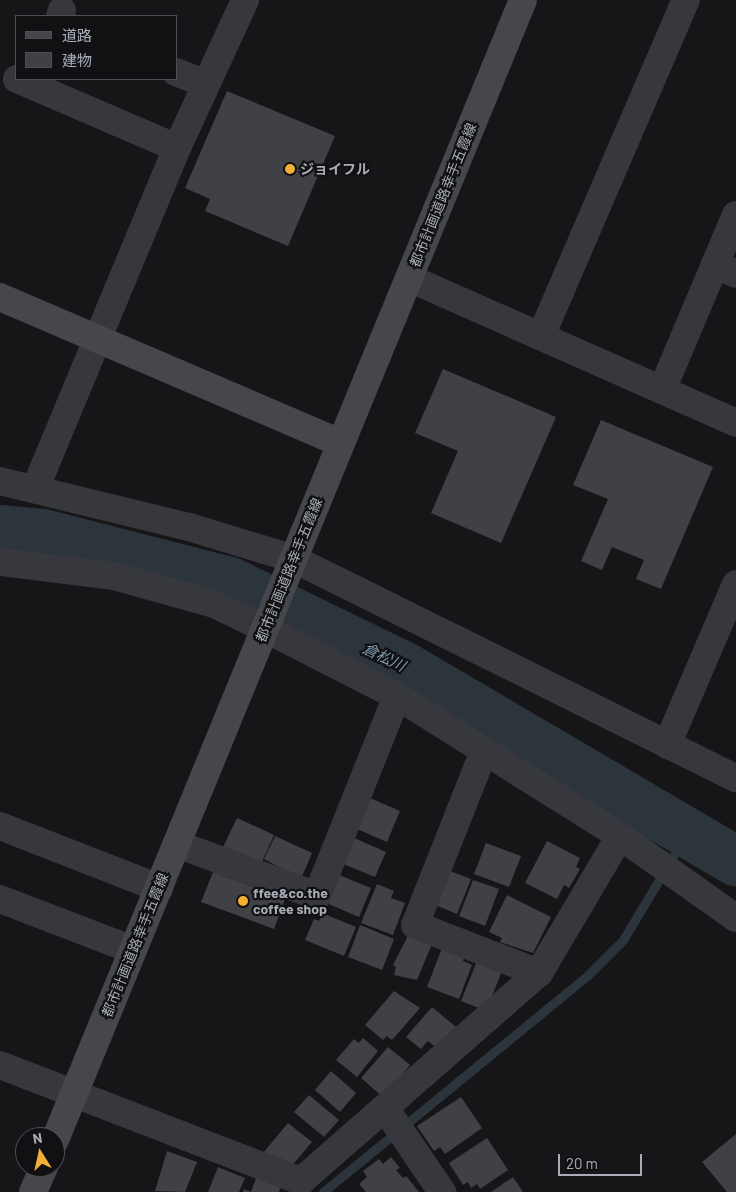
<!DOCTYPE html>
<html>
<head>
<meta charset="utf-8">
<style>
	body { margin:0 }
	#map { position:relative; width:736px; height:1192px; overflow:hidden; background:#161618; font-family:Barlow,"Noto Sans JP",sans-serif }
	div>[style] { position:absolute }
	.stream>* { height:9px; margin:-4.5px; padding:0 4.5px; transform-origin:4.5px; border-radius:4.5px; background:#2c353c }
	.river>* { height:50px; margin:-25px; padding:0 25px; transform-origin:25px; border-radius:25px; background:#2c353c }
	.building>* { inset:0; background:#404145 }
	.street>* { height:28px; margin:-14px; padding:0 14px; transform-origin:14px; border-radius:14px; background:#37383d }
	.secondary>* { height:28px; margin:-14px; padding:0 14px; transform-origin:14px; border-radius:14px; background:#45474d }
	.dots>* { width:14px; height:14px; translate:-50% -50%; box-sizing:border-box; border:2px solid #111113; border-radius:50% }
	span { translate:-50% -50%; white-space:nowrap; text-align:center; line-height:1.15; -webkit-text-stroke:4.5px #111113; paint-order:stroke }
	.poi-label { font-size:14px; color:#a8adb8; font-weight:700 }
	.left { translate:0 -50%; text-align:left }
	.street-label { font-size:14px; color:#a8adb8 }
	.water-label { font-size:15px; color:#7f9bb3; font-style:italic }
	.legend { position:absolute; left:15px; top:15px; width:162px; height:65px; box-sizing:border-box; background:#111113; border:1px solid #4d4f55; margin:0; padding:6px 9px; list-style:none; font-size:15px; color:#a8adb8 }
	.legend li { display:flex; align-items:center; gap:10px; height:25px }
	.legend b { width:25px; border:1px solid #4d4f55 }
	.north { position:absolute; left:15px; top:1127px; width:50px; height:50px; box-sizing:border-box; background:#111113; border:1px solid #4d4f55; border-radius:50%; rotate:350deg; font-size:14px; font-weight:700; line-height:20px; text-align:center; color:#a8adb8 }
	.north::after { content:''; display:block; margin:auto; width:18px; height:22px; background:#f2b134; clip-path:polygon(50% 0,100% 100%,50% 72%,0 100%) }
	.scale { position:absolute; left:558px; top:1154px; width:84px; height:22px; box-sizing:border-box; border:2px solid #a8adb8; border-top:0; padding-left:6px; font-size:15px; line-height:18px; white-space:nowrap; color:#a8adb8; -webkit-text-stroke:4px #111113; paint-order:stroke }
</style>
</head>
<body>
<div id="map">
	<div class="stream">
		<i style="left:323px;top:1192px;width:344px;rotate:-39.3deg"></i>
		<i style="left:589px;top:974px;width:48px;rotate:-45deg"></i>
		<i style="left:623px;top:940px;width:125px;rotate:-59.1deg"></i>
	</div>
	<div class="river">
		<i style="left:0;top:530px;width:43px;rotate:5.3deg"></i>
		<i style="left:43px;top:534px;width:193px;rotate:14.4deg"></i>
		<i style="left:230px;top:582px;width:195px;rotate:25.9deg"></i>
		<i style="left:405px;top:667px;width:384px;rotate:30.4deg"></i>
	</div>
	<div class="building">
		<i style="clip-path:polygon(227px 91px,335px 136px,288px 246px,205px 211px,210px 199px,185px 188px)"></i>
		<i style="clip-path:polygon(443px 369px,556px 417px,501px 543px,431px 513px,458px 451px,415px 433px)"></i>
		<i style="clip-path:polygon(601px 420px,713px 467px,661px 589px,636px 579px,644px 560px,612px 547px,602px 570px,581px 561px,608px 499px,573px 485px)"></i>
		<i style="clip-path:polygon(370px 798px,400px 811px,387px 842px,357px 829px)"></i>
		<i style="clip-path:polygon(237px 818px,274px 835px,260px 866px,222px 849px)"></i>
		<i style="clip-path:polygon(275px 836px,312px 853px,301px 879px,264px 859px)"></i>
		<i style="clip-path:polygon(352px 837px,386px 852px,375px 877px,341px 863px)"></i>
		<i style="clip-path:polygon(547px 841px,580px 858px,576px 867px,580px 869px,569px 888px,564px 885px,557px 899px,525px 883px)"></i>
		<i style="clip-path:polygon(486px 843px,521px 856px,509px 887px,474px 874px)"></i>
		<i style="clip-path:polygon(442px 868px,471px 879px,457px 914px,428px 902px)"></i>
		<i style="clip-path:polygon(213px 872px,285px 899px,274px 929px,201px 902px)"></i>
		<i style="clip-path:polygon(339px 875px,371px 888px,359px 917px,324px 902px)"></i>
		<i style="clip-path:polygon(473px 880px,499px 889px,485px 926px,459px 916px)"></i>
		<i style="clip-path:polygon(377px 884px,394px 891px,391px 898px,405px 903px,393px 935px,361px 923px)"></i>
		<i style="clip-path:polygon(507px 895px,551px 917px,533px 953px,500px 942px,502px 938px,489px 932px)"></i>
		<i style="clip-path:polygon(322px 913px,356px 927px,344px 956px,305px 940px,314px 919px,319px 921px)"></i>
		<i style="clip-path:polygon(360px 925px,394px 939px,382px 970px,348px 957px)"></i>
		<i style="clip-path:polygon(409px 934px,432px 944px,417px 980px,394px 975px,396px 967px,393px 965px)"></i>
		<i style="clip-path:polygon(442px 948px,464px 957px,463px 961px,472px 965px,459px 999px,427px 987px)"></i>
		<i style="clip-path:polygon(477px 961px,502px 971px,486px 1011px,461px 1001px)"></i>
		<i style="clip-path:polygon(394px 991px,420px 1008px,392px 1040px,387px 1036px,383px 1040px,365px 1025px)"></i>
		<i style="clip-path:polygon(432px 1007px,456px 1027px,437px 1048px,428px 1041px,421px 1049px,406px 1037px)"></i>
		<i style="clip-path:polygon(363px 1038px,378px 1051px,357px 1077px,336px 1060px,354px 1039px,359px 1043px)"></i>
		<i style="clip-path:polygon(388px 1047px,410px 1065px,383px 1097px,361px 1078px)"></i>
		<i style="clip-path:polygon(331px 1071px,356px 1093px,340px 1112px,315px 1090px)"></i>
		<i style="clip-path:polygon(309px 1095px,339px 1120px,324px 1137px,294px 1112px)"></i>
		<i style="clip-path:polygon(461px 1097px,482px 1128px,445px 1154px,440px 1147px,434px 1151px,417px 1126px)"></i>
		<i style="clip-path:polygon(288px 1123px,312px 1142px,290px 1168px,263px 1153px)"></i>
		<i style="clip-path:polygon(736px 1134px,736px 1192px,727px 1192px,702px 1162px)"></i>
		<i style="clip-path:polygon(487px 1138px,508px 1170px,480px 1189px,477px 1184px,471px 1188px,468px 1182px,463px 1185px,449px 1163px)"></i>
		<i style="clip-path:polygon(167px 1151px,197px 1162px,185px 1192px,155px 1191px)"></i>
		<i style="clip-path:polygon(391px 1157px,400px 1168px,396px 1170px,403px 1178px,406px 1176px,419px 1192px,366px 1192px,359px 1184px,367px 1177px,363px 1171px,379px 1159px,383px 1164px)"></i>
		<i style="clip-path:polygon(218px 1167px,245px 1178px,239px 1192px,208px 1192px)"></i>
		<i style="clip-path:polygon(513px 1177px,523px 1192px,491px 1192px)"></i>
		<i style="clip-path:polygon(256px 1178px,281px 1187px,279px 1192px,243px 1192px,244px 1189px,251px 1192px)"></i>
	</div>
	<div class="street">
		<i style="left:60px;top:16px;width:6px;rotate:-72deg"></i>
		<i style="left:176px;top:72px;width:32px;rotate:22deg"></i>
		<i style="left:17px;top:79px;width:174px;rotate:23.3deg"></i>
		<i style="left:715px;top:264px;width:23px;rotate:25deg"></i>
		<i style="left:409px;top:278px;width:358px;rotate:23.9deg"></i>
		<i style="left:541px;top:336px;width:366px;rotate:-66.7deg"></i>
		<i style="left:662px;top:390px;width:190px;rotate:-67.1deg"></i>
		<i style="left:0;top:481px;width:195px;rotate:13.7deg"></i>
		<i style="left:189px;top:527px;width:110px;rotate:16.9deg"></i>
		<i style="left:294px;top:559px;width:493px;rotate:26.4deg"></i>
		<i style="left:35px;top:489px;width:369px;rotate:-67.4deg"></i>
		<i style="left:177px;top:148px;width:163px;rotate:-65.3deg"></i>
		<i style="left:0;top:562px;width:115px;rotate:7deg"></i>
		<i style="left:114px;top:576px;width:104px;rotate:15.6deg"></i>
		<i style="left:214px;top:604px;width:58px;rotate:25.7deg"></i>
		<i style="left:266px;top:629px;width:147px;rotate:27.1deg"></i>
		<i style="left:397px;top:696px;width:263px;rotate:32.1deg"></i>
		<i style="left:620px;top:836px;width:142px;rotate:35.3deg"></i>
		<i style="left:667px;top:745px;width:175px;rotate:-66.8deg"></i>
		<i style="left:484px;top:751px;width:187px;rotate:111.6deg"></i>
		<i style="left:415px;top:925px;width:133px;rotate:21.2deg"></i>
		<i style="left:0;top:826px;width:171px;rotate:21.3deg"></i>
		<i style="left:177px;top:844px;width:149px;rotate:20.4deg"></i>
		<i style="left:317px;top:896px;width:215px;rotate:-68.2deg"></i>
		<i style="left:0;top:899px;width:142px;rotate:21deg"></i>
		<i style="left:0;top:1065px;width:323px;rotate:21.1deg"></i>
		<i style="left:301px;top:1181px;width:316px;rotate:-41.2deg"></i>
		<i style="left:539px;top:973px;width:159px;rotate:-59.4deg"></i>
		<i style="left:385px;top:1108px;width:102px;rotate:55.8deg"></i>
	</div>
	<div class="secondary">
		<i style="left:0;top:297px;width:370px;rotate:23.2deg"></i>
		<i style="left:55px;top:1140px;width:1232px;rotate:-67.68deg"></i>
		<i style="left:33px;top:1192px;width:27px;rotate:-66deg"></i>
	</div>
	<div class="dots">
		<i style="left:290px;top:169px;background:#f2b134"></i>
		<i style="left:243px;top:901px;background:#f2b134"></i>
	</div>
	<div class="poi-label">
		<span class="left" style="left:300px;top:169px">ジョイフル</span>
		<span class="left" style="left:253px;top:901px">ffee&amp;co.the<br>coffee shop</span>
	</div>
	<div class="street-label">
		<span style="left:443px;top:195px;rotate:-68deg">都市計画道路幸手五霞線</span>
		<span style="left:289px;top:570px;rotate:-68deg">都市計画道路幸手五霞線</span>
		<span style="left:135px;top:945px;rotate:-68deg">都市計画道路幸手五霞線</span>
	</div>
	<div class="water-label">
		<span style="left:384px;top:657px;rotate:26deg">倉松川</span>
	</div>
	<ul class="legend">
	<li><b style="height:6px;background:#45474d"></b>道路</li>
	<li><b style="height:14px;background:#404145"></b>建物</li>
	</ul>
	<div class="north">N</div>
	<div class="scale">20 m</div>
</div>
</body>
</html>
